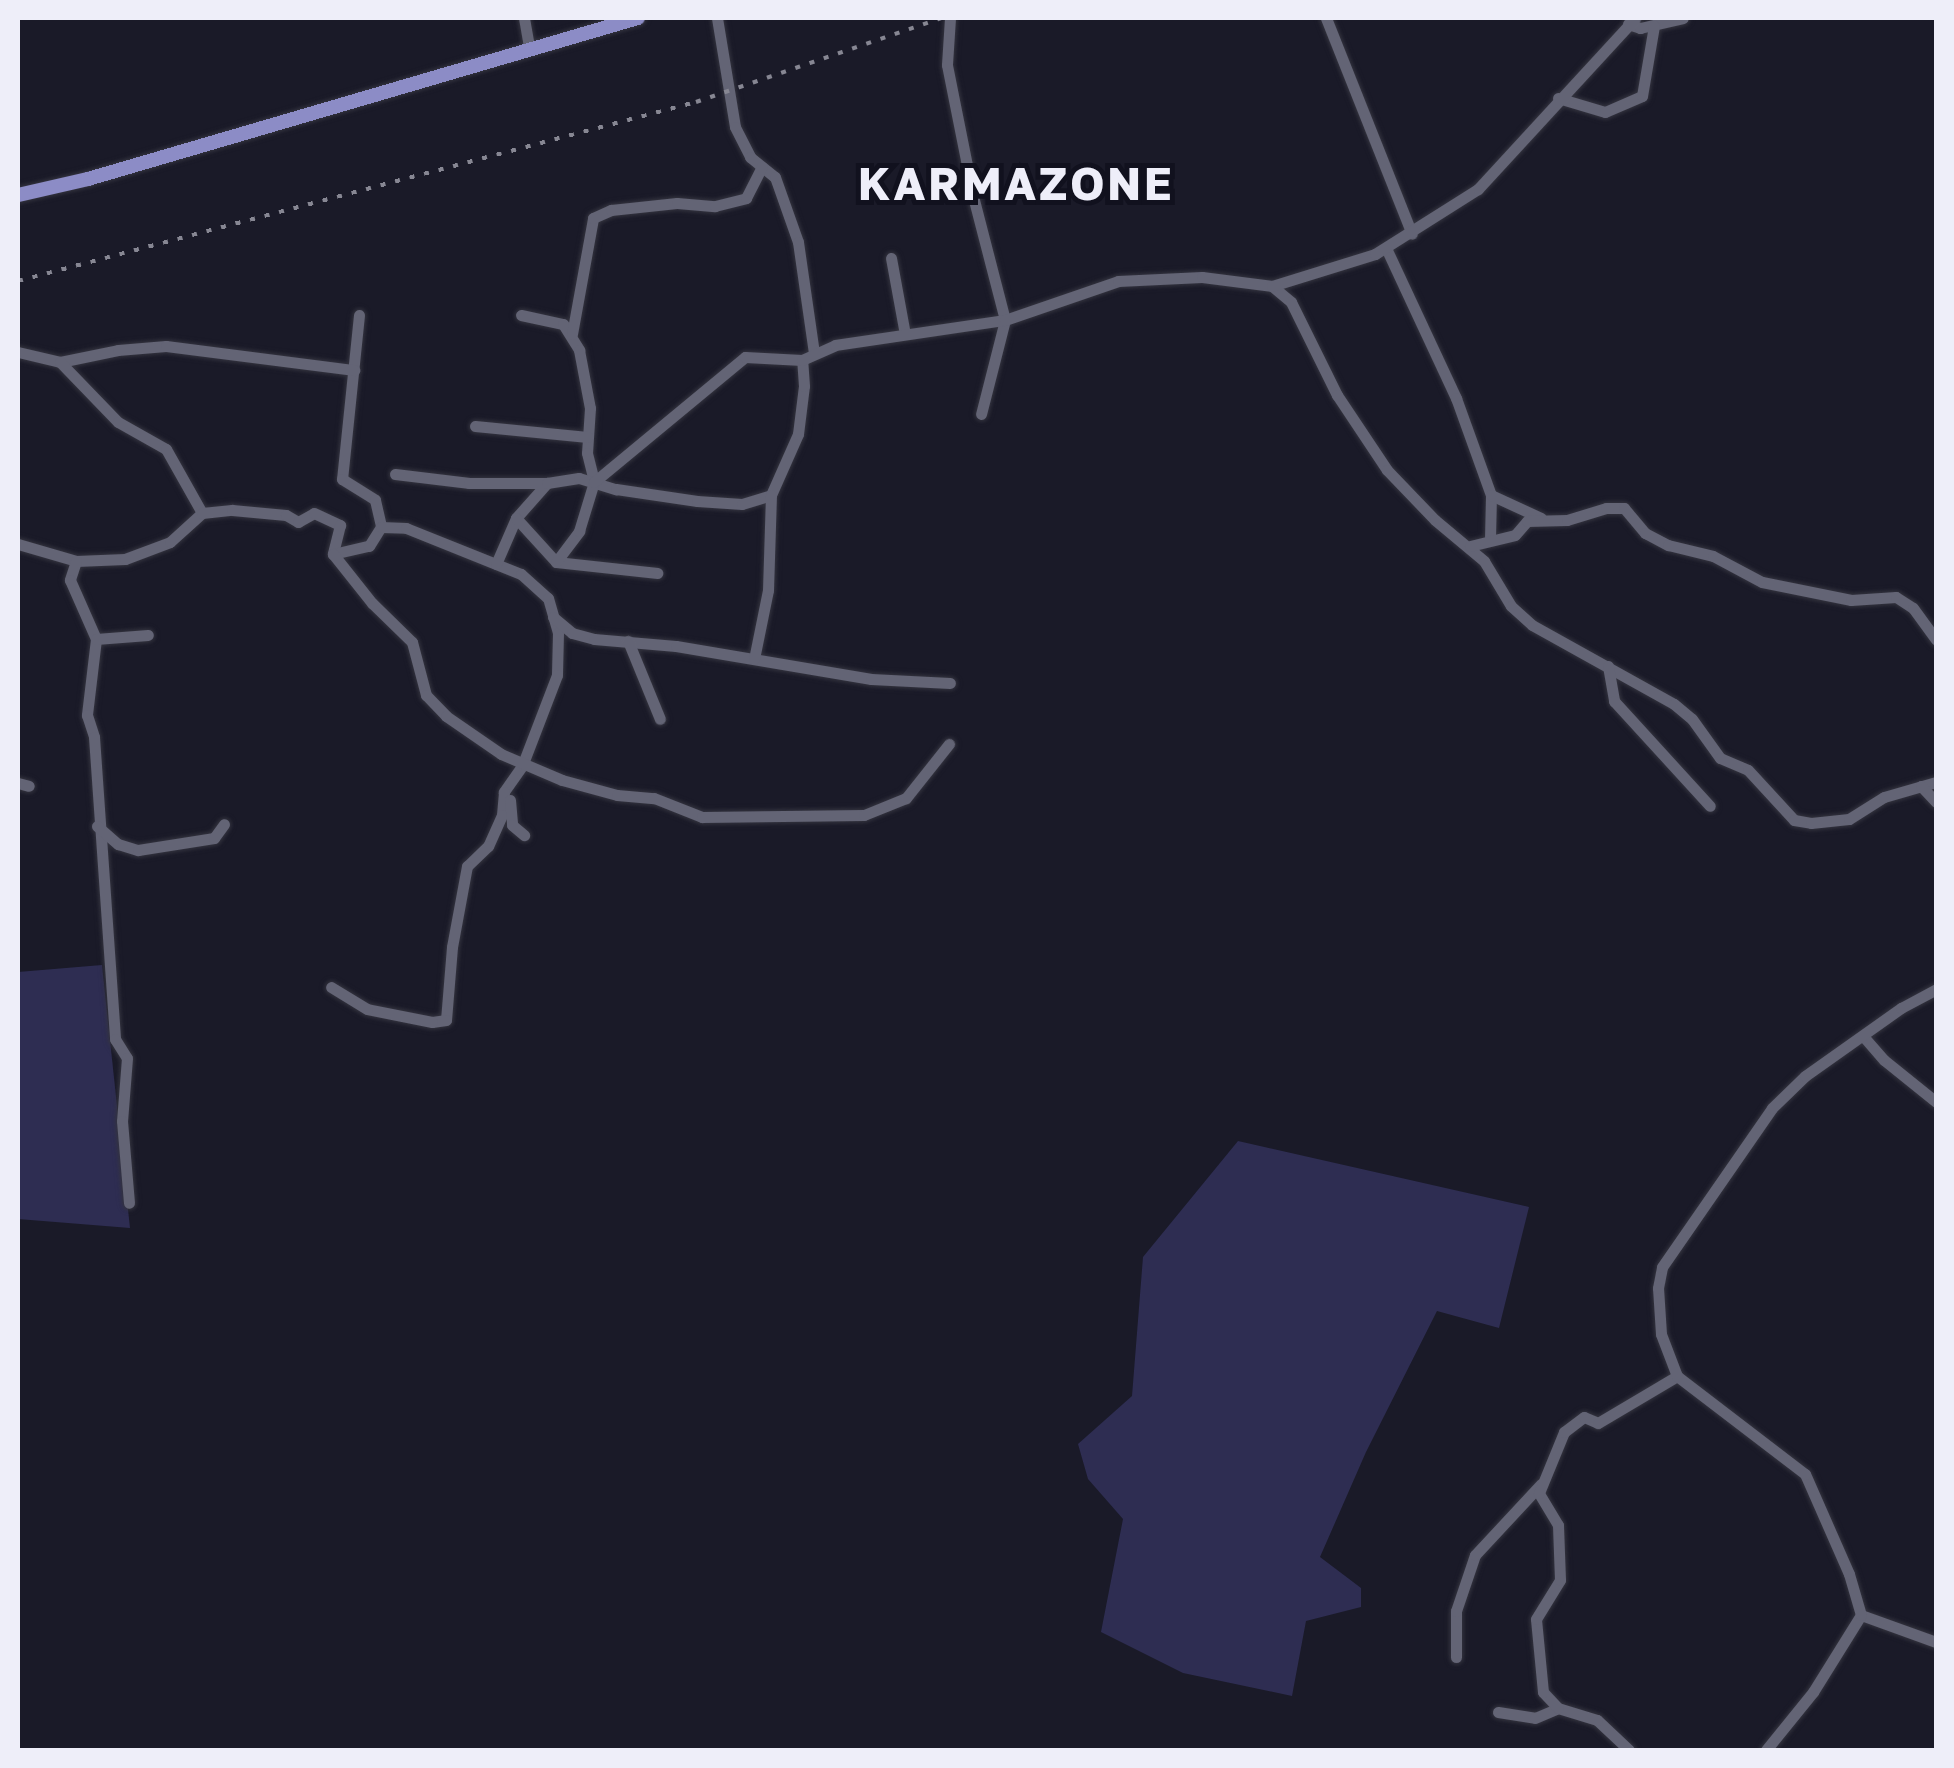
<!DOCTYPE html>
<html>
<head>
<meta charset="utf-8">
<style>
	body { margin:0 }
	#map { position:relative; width:1954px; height:1768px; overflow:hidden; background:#1a1a28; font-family:"Golos Text",sans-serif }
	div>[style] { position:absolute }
	.green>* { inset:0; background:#2e2d52 }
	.roads { filter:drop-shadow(0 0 2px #34343f) drop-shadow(0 0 2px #34343f) }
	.minor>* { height:11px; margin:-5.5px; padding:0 5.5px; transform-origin:5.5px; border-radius:5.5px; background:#636475 }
	.major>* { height:14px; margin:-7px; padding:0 7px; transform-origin:7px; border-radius:7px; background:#8c8cc6 }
	.rail>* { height:4px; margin-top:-2px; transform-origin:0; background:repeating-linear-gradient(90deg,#878793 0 5px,transparent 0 15px) }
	span { translate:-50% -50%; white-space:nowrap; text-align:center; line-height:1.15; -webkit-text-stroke:10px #11111e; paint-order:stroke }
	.district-label { font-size:45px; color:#eeeef9; font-weight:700; letter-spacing:2.5px }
	.frame { position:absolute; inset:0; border:20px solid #eeeef9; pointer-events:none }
</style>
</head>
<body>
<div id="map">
	<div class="green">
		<i style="clip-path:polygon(102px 965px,130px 1228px,18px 1219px,18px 972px)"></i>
		<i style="clip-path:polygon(1238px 1141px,1529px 1207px,1499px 1328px,1437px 1311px,1366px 1452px,1320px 1557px,1361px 1588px,1361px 1607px,1306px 1621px,1292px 1696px,1183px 1673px,1101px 1632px,1123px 1519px,1088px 1479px,1078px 1444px,1132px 1396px,1143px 1257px)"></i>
	</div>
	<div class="roads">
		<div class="minor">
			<i style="left:524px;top:18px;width:29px;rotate:80deg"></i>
			<i style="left:717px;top:18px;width:110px;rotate:80.6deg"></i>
			<i style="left:735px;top:127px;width:34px;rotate:63deg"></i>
			<i style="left:750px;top:157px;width:32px;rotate:39deg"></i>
			<i style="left:775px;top:177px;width:69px;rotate:70.5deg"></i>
			<i style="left:798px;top:242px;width:112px;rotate:81.8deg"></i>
			<i style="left:950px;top:18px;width:47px;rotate:93.7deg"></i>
			<i style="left:947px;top:65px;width:138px;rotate:78.7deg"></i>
			<i style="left:974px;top:200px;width:124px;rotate:75.5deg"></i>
			<i style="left:1005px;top:320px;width:97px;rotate:104.3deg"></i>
			<i style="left:1326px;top:18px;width:232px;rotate:68.3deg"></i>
			<i style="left:1628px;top:24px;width:13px;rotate:18deg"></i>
			<i style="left:1640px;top:28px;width:44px;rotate:-13.1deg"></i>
			<i style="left:1558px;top:98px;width:49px;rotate:16.6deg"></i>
			<i style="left:1605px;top:112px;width:40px;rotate:-23.4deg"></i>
			<i style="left:1642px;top:96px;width:71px;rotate:-80.3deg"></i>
			<i style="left:1386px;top:248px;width:166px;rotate:65deg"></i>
			<i style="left:1456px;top:398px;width:103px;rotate:70.2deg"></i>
			<i style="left:1491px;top:495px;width:45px;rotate:91.3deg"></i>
			<i style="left:891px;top:258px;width:77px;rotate:79.6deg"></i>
			<i style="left:1272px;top:286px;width:25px;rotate:40deg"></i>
			<i style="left:1291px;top:302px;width:104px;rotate:63.7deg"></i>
			<i style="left:1337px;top:395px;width:90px;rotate:56.3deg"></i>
			<i style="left:1387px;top:470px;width:69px;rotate:46.2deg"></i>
			<i style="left:1435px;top:520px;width:64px;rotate:39.9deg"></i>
			<i style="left:1484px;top:561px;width:52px;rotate:59deg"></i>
			<i style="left:1511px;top:606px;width:28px;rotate:42deg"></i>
			<i style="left:1532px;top:625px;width:162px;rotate:29.1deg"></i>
			<i style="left:1674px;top:704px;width:23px;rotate:40deg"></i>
			<i style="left:1692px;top:719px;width:48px;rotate:54.3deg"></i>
			<i style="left:1720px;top:758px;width:30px;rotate:23deg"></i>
			<i style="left:1748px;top:770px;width:68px;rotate:47.4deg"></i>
			<i style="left:1794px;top:820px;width:17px;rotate:10deg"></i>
			<i style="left:1811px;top:823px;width:38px;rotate:-6deg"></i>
			<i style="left:1849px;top:819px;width:41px;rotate:-32.2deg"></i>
			<i style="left:1884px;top:797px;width:54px;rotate:-16.1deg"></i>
			<i style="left:359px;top:315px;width:165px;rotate:95.9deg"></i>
			<i style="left:342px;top:479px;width:39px;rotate:32deg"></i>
			<i style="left:375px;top:500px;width:28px;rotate:77deg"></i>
			<i style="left:521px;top:315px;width:43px;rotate:12.1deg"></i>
			<i style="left:563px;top:324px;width:31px;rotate:58deg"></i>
			<i style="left:579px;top:350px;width:59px;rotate:79.3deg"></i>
			<i style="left:590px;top:408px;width:45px;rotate:93.8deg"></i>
			<i style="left:587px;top:453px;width:30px;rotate:76deg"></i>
			<i style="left:572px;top:334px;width:118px;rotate:-79.7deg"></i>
			<i style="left:593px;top:218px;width:20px;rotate:-24deg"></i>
			<i style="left:611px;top:210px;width:66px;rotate:-6.1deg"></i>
			<i style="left:677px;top:203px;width:38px;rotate:5deg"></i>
			<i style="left:715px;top:206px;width:32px;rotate:-14deg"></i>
			<i style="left:746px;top:198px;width:35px;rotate:-63deg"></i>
			<i style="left:18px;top:352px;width:43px;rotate:13.4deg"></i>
			<i style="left:60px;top:362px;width:59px;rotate:-11.7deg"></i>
			<i style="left:118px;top:350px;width:48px;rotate:-4.8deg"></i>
			<i style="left:166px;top:346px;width:190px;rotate:7.3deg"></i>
			<i style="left:60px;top:362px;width:83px;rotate:46deg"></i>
			<i style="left:118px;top:422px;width:55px;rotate:29.4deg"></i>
			<i style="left:166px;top:449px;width:73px;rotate:60.6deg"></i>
			<i style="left:475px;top:426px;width:113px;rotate:5.6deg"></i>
			<i style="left:395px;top:474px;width:75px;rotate:6.9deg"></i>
			<i style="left:469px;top:483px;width:78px"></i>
			<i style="left:1491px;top:495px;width:55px;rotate:24.7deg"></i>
			<i style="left:516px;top:518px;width:47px;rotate:-48.5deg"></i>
			<i style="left:547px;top:483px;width:32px;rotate:-9deg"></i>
			<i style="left:579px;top:478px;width:39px;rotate:17deg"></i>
			<i style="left:616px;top:489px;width:82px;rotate:8.4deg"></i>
			<i style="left:697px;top:501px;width:45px;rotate:3.8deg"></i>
			<i style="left:742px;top:504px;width:30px;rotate:-17deg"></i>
			<i style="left:771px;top:495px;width:67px;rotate:-66.1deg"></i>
			<i style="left:798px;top:434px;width:48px;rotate:-82.9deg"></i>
			<i style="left:804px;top:386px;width:26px;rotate:-94deg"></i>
			<i style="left:18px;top:544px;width:60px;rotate:16.3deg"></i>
			<i style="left:76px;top:561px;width:49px;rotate:-2.3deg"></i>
			<i style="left:125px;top:559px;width:48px;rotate:-20.7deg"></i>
			<i style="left:170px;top:542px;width:43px;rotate:-42.2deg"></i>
			<i style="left:202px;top:513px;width:30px;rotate:-6deg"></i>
			<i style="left:232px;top:510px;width:54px;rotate:5.3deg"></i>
			<i style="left:286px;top:515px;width:14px;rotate:30deg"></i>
			<i style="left:298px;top:522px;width:18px;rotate:-29deg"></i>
			<i style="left:314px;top:513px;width:29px;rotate:25deg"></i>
			<i style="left:340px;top:525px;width:30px;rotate:104deg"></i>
			<i style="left:333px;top:554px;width:37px;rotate:-13deg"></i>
			<i style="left:369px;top:546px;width:22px;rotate:-58deg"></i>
			<i style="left:381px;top:527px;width:25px;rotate:2deg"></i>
			<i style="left:406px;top:528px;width:124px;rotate:21.8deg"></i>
			<i style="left:521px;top:574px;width:36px;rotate:42deg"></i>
			<i style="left:548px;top:598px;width:36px;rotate:74deg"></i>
			<i style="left:558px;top:633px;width:42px;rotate:91.4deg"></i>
			<i style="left:557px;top:675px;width:97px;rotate:111deg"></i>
			<i style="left:522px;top:766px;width:32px;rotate:125deg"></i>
			<i style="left:504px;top:792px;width:23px;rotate:95deg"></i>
			<i style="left:502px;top:815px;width:34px;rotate:114deg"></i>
			<i style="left:488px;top:846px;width:29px;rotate:136deg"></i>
			<i style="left:467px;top:866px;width:82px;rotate:100.5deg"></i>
			<i style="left:452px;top:947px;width:73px;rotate:94.7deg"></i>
			<i style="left:446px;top:1020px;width:14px;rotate:172deg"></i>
			<i style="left:432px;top:1022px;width:66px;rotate:-168.7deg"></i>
			<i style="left:367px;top:1009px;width:42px;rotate:-148.6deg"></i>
			<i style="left:1470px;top:546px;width:46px;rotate:-13.7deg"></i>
			<i style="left:1515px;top:535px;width:18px;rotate:-49deg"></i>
			<i style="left:1527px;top:521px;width:40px;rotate:-1.4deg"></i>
			<i style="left:1567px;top:520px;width:41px;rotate:-17.1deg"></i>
			<i style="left:1606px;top:508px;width:18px"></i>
			<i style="left:1624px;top:508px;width:33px;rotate:50deg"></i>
			<i style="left:1645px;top:533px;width:26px;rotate:28deg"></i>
			<i style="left:1668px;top:545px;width:46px;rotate:13.7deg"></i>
			<i style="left:1713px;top:556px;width:55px;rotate:28deg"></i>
			<i style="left:1762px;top:582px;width:91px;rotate:11.4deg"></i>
			<i style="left:1851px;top:600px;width:45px;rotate:-3.8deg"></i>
			<i style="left:1896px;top:597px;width:20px;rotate:33deg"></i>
			<i style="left:1913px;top:608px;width:39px;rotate:54deg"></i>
			<i style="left:333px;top:554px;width:63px;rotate:51.5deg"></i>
			<i style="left:372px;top:603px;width:56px;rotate:44.3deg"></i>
			<i style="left:412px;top:642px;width:55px;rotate:75.2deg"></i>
			<i style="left:426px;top:695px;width:29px;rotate:46deg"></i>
			<i style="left:446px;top:716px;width:67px;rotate:34.6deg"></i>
			<i style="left:501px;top:754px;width:66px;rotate:23.1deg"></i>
			<i style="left:562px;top:780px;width:57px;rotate:15.3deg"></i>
			<i style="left:617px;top:795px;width:37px;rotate:5deg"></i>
			<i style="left:654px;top:798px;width:52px;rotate:21.6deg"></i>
			<i style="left:702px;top:817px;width:162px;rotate:-0.7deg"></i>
			<i style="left:864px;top:815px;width:45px;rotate:-22deg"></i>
			<i style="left:906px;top:798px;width:69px;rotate:-51.5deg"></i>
			<i style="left:76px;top:561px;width:20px;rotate:108deg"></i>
			<i style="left:70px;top:580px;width:64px;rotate:66.2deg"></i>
			<i style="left:96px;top:639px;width:77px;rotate:96.8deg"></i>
			<i style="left:87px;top:715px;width:23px;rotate:72deg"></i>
			<i style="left:94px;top:737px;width:303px;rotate:86deg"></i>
			<i style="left:115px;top:1039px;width:22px;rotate:58deg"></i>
			<i style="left:127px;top:1058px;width:63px;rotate:94.5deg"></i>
			<i style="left:122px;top:1121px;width:82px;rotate:85.1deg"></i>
			<i style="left:556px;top:562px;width:102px;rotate:6.2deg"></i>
			<i style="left:496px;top:564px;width:50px;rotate:-66.5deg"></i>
			<i style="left:516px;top:518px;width:59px;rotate:47.7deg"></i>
			<i style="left:556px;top:562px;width:39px;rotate:-53deg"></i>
			<i style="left:579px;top:531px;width:51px;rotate:-73deg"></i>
			<i style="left:594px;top:482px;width:196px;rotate:-39.6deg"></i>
			<i style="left:745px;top:357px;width:57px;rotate:3deg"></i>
			<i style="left:802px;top:360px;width:36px;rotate:-24deg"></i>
			<i style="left:835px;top:345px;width:172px;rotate:-8.4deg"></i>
			<i style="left:1005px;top:320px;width:120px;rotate:-19deg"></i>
			<i style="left:1118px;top:281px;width:84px;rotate:-2.7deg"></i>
			<i style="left:1202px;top:277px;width:71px;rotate:7.3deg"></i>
			<i style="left:1272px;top:286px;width:108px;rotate:-17.3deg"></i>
			<i style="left:1375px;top:254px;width:122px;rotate:-32.3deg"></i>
			<i style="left:1478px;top:189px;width:232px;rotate:-47.4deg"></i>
			<i style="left:553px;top:617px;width:25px;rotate:40deg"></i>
			<i style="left:572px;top:633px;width:23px;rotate:15deg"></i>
			<i style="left:594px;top:639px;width:82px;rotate:4.9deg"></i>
			<i style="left:676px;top:646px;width:198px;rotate:9.6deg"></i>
			<i style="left:871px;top:679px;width:79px;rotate:2.9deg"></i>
			<i style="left:96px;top:639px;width:52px;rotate:-4.4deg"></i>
			<i style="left:628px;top:641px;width:84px;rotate:67.7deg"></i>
			<i style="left:754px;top:659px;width:70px;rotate:-78.5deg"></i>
			<i style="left:768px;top:590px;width:95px;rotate:-88.2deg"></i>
			<i style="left:1608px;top:666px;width:36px;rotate:80deg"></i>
			<i style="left:1614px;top:701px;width:142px;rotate:47.6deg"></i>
			<i style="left:18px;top:783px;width:11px;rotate:15deg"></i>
			<i style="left:1921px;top:786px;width:22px;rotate:47deg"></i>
			<i style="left:510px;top:800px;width:25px;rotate:85deg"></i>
			<i style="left:512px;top:825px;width:16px;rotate:40deg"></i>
			<i style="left:97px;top:826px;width:28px;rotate:41deg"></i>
			<i style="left:118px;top:844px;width:21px;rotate:17deg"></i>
			<i style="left:138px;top:850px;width:77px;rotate:-9deg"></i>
			<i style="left:214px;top:838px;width:17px;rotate:-54deg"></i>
			<i style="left:1863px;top:1036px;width:32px;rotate:49deg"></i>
			<i style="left:1884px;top:1060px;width:67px;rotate:38.9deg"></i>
			<i style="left:1861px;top:1615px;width:80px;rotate:19.8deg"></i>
			<i style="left:1456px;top:1657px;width:46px;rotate:-90deg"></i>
			<i style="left:1456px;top:1611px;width:59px;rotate:-71.3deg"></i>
			<i style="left:1475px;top:1555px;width:97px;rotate:-47.1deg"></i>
			<i style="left:1498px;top:1712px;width:37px;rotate:9deg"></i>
			<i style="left:1535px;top:1718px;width:25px;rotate:-23deg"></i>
			<i style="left:1629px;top:1750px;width:44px;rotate:-136.8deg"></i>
			<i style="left:1597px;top:1720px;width:41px;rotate:-162.9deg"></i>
			<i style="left:1558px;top:1708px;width:22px;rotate:-133deg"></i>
			<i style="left:1543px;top:1692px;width:73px;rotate:-95.5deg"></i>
			<i style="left:1536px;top:1619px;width:46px;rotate:-58.4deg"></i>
			<i style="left:1560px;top:1580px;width:55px;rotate:-92.1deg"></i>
			<i style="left:1558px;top:1525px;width:37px;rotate:-121deg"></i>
			<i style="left:1539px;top:1493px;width:66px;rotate:-67.7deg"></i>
			<i style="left:1564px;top:1432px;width:25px;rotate:-37deg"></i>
			<i style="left:1584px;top:1417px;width:15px;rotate:23deg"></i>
			<i style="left:1598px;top:1423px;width:92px;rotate:-30.7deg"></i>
			<i style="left:1766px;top:1750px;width:75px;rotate:-51deg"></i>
			<i style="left:1813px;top:1692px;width:91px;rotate:-58.1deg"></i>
			<i style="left:1861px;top:1615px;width:43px;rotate:-106.3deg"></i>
			<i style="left:1849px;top:1574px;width:109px;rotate:-113.7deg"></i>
			<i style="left:1805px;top:1474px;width:161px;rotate:-142.6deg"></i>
			<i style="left:1677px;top:1376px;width:45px;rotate:-110.9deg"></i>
			<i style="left:1661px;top:1334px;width:46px;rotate:-93.7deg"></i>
			<i style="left:1658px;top:1288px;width:21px;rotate:-79deg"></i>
			<i style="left:1662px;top:1267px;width:193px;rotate:-55.3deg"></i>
			<i style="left:1772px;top:1108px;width:46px;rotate:-44.1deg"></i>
			<i style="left:1805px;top:1076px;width:118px;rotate:-35.3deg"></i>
			<i style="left:1901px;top:1008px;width:40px;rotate:-28deg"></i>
		</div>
		<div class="major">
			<i style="left:18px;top:195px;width:72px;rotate:-12.9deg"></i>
			<i style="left:88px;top:179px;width:573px;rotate:-16.32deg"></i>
		</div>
	</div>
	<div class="rail">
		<i style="left:18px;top:281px;width:701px;rotate:-14.79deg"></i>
		<i style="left:696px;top:102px;width:260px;rotate:-18.9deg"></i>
	</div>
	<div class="district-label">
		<span style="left:1016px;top:184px">KARMAZONE</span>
	</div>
	<div class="frame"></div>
</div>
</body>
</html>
